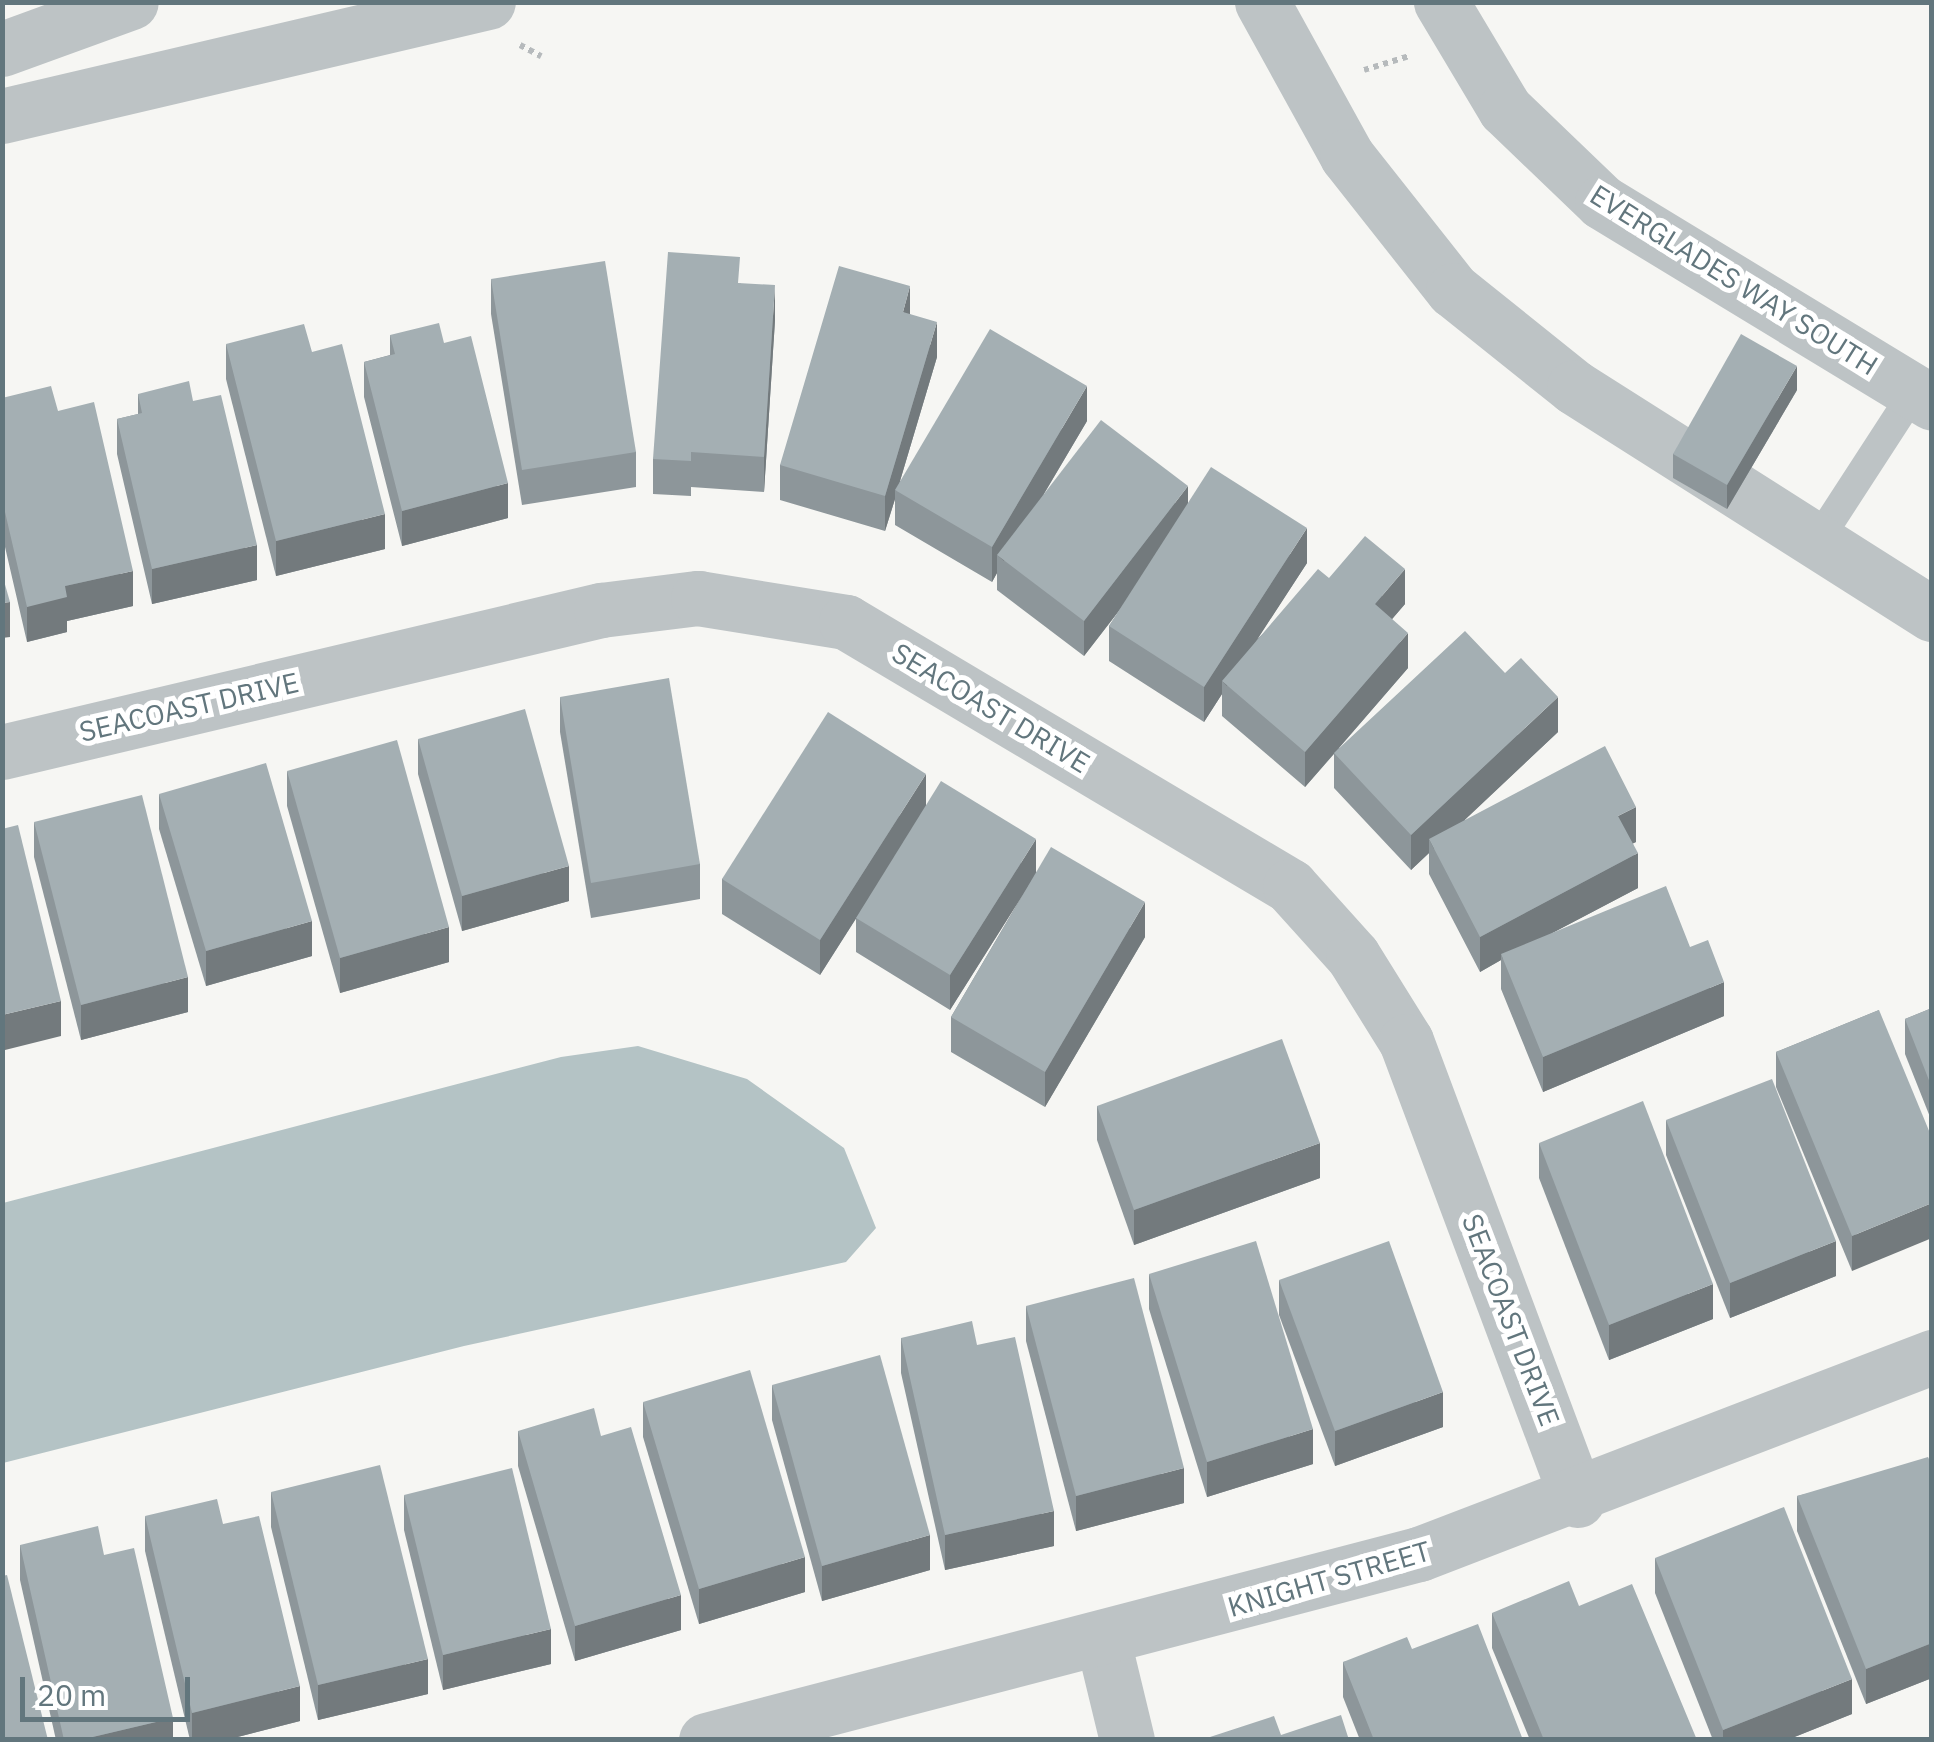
<!DOCTYPE html>
<html>
<head>
<meta charset="utf-8">
<style>
	body { margin:0 }
	#map { position:relative; width:1934px; height:1742px; overflow:hidden; background:#f6f6f3; font-family:"IBM Plex Sans",sans-serif }
	div>[style] { position:absolute }
	.water>* { inset:0; background:#b4c3c5 }
	.path>* { height:6px; margin-top:-3px; transform-origin:0; background:repeating-linear-gradient(90deg,#b6babc 0 5px,transparent 0 10px) }
	.service>* { height:30px; margin:-15px; padding:0 15px; transform-origin:15px; border-radius:15px; background:#bdc3c5 }
	.minor>* { height:55px; margin:-27.5px; padding:0 27.5px; transform-origin:27.5px; border-radius:27.5px; background:#bdc3c5 }
	.wall>* { inset:0; background:#8d969a }
	.shaded-wall>* { inset:0; background:#737a7d }
	.building>* { inset:0; background:#a4afb3 }
	span { translate:-50% -50%; white-space:nowrap; text-align:center; line-height:1.15; -webkit-text-stroke:10px #fff; paint-order:stroke }
	.street-label { font-size:28px; color:#62767d }
	.frame { position:absolute; inset:0; border:5px solid #62767d; pointer-events:none }
	.scale { position:absolute; left:20px; top:1677px; width:170px; height:45px; box-sizing:border-box; border:5px solid #62767d; border-top:0; padding-left:12px; font-size:30px; line-height:35px; white-space:nowrap; color:#62767d; -webkit-text-stroke:8px #fff; paint-order:stroke }
</style>
</head>
<body>
<div id="map">
	<div class="water">
		<i style="clip-path:polygon(638px 1046px,747px 1079px,844px 1148px,876px 1228px,846px 1262px,464px 1346px,3px 1463px,3px 1203px,561px 1057px)"></i>
	</div>
	<div class="path">
		<i style="left:520px;top:45px;width:24px;rotate:28deg"></i>
		<i style="left:1364px;top:70px;width:47px;rotate:-17.3deg"></i>
	</div>
	<div class="service">
		<i style="left:1818px;top:540px;width:176px;rotate:-57deg"></i>
	</div>
	<div class="minor">
		<i style="left:1262px;top:2px;width:176px;rotate:61.1deg"></i>
		<i style="left:1347px;top:156px;width:171px;rotate:51.7deg"></i>
		<i style="left:1453px;top:290px;width:155px;rotate:38.7deg"></i>
		<i style="left:1574px;top:387px;width:424px;rotate:32.4deg"></i>
		<i style="left:1441px;top:2px;width:125px;rotate:59.1deg"></i>
		<i style="left:1505px;top:109px;width:134px;rotate:43.8deg"></i>
		<i style="left:1602px;top:202px;width:386px;rotate:31.3deg"></i>
		<i style="left:2px;top:49px;width:137px;rotate:-20deg"></i>
		<i style="left:2px;top:116px;width:499px;rotate:-13.2deg"></i>
		<i style="left:2px;top:752px;width:616px;rotate:-13.34deg"></i>
		<i style="left:601px;top:610px;width:98px;rotate:-7.1deg"></i>
		<i style="left:698px;top:598px;width:150px;rotate:9.2deg"></i>
		<i style="left:846px;top:622px;width:517px;rotate:30.74deg"></i>
		<i style="left:1290px;top:886px;width:94px;rotate:48deg"></i>
		<i style="left:1353px;top:956px;width:100px;rotate:58.1deg"></i>
		<i style="left:1406px;top:1041px;width:490px;rotate:69.5deg"></i>
		<i style="left:1103px;top:1641px;width:102px;rotate:76.4deg"></i>
		<i style="left:706px;top:1740px;width:737px;rotate:-14.62deg"></i>
		<i style="left:1419px;top:1554px;width:550px;rotate:-21.01deg"></i>
	</div>
	<div class="wall">
		<i style="clip-path:polygon(491px 279px,636px 452px,636px 487px,522px 505px,491px 314px)"></i>
		<i style="clip-path:polygon(740px 283px,775px 320px,764px 492px,691px 487px,691px 496px,653px 494px,653px 459px)"></i>
		<i style="clip-path:polygon(910px 314px,937px 357px,900px 481px,1087px 421px,1044px 494px,1188px 504px,1307px 563px,1257px 639px,1329px 578px,1405px 604px,1392px 619px,1408px 668px,1339px 748px,1558px 732px,1464px 820px,1636px 842px,1633px 843px,1638px 888px,1552px 933px,1690px 947px,1724px 1016px,1543px 1092px,1501px 989px,1501px 960px,1480px 972px,1429px 874px,1429px 853px,1411px 870px,1334px 788px,1334px 754px,1305px 787px,1222px 716px,1222px 694px,1204px 722px,1109px 661px,1109px 626px,1122px 607px,1084px 656px,997px 590px,997px 573px,992px 582px,895px 525px,895px 499px,885px 531px,780px 500px,780px 465px)"></i>
		<i style="clip-path:polygon(390px 335px,444px 343px,508px 518px,402px 546px,364px 397px,364px 362px,390px 355px)"></i>
		<i style="clip-path:polygon(226px 344px,385px 549px,276px 576px,226px 379px)"></i>
		<i style="clip-path:polygon(1797px 390px,1727px 509px,1673px 478px,1673px 454px)"></i>
		<i style="clip-path:polygon(138px 394px,193px 401px,257px 580px,152px 604px,117px 454px,117px 419px,138px 414px)"></i>
		<i style="clip-path:polygon(2px 398px,58px 411px,133px 606px,67px 621px,67px 632px,27px 642px,2px 534px)"></i>
		<i style="clip-path:polygon(560px 697px,700px 864px,700px 899px,591px 918px,560px 732px)"></i>
		<i style="clip-path:polygon(418px 739px,569px 901px,462px 931px,418px 774px)"></i>
		<i style="clip-path:polygon(287px 771px,449px 962px,340px 993px,287px 806px)"></i>
		<i style="clip-path:polygon(159px 794px,312px 956px,206px 986px,159px 829px)"></i>
		<i style="clip-path:polygon(926px 806px,1145px 937px,1045px 1107px,951px 1052px,951px 1017px,1023px 894px,950px 1010px,856px 952px,856px 918px,820px 975px,722px 914px,722px 879px)"></i>
		<i style="clip-path:polygon(34px 822px,188px 1012px,81px 1040px,34px 857px)"></i>
		<i style="clip-path:polygon(1932px 1008px,1932px 1122px,1905px 1054px,1905px 1019px)"></i>
		<i style="clip-path:polygon(1879px 1010px,1852px 1271px,1776px 1087px,1776px 1052px)"></i>
		<i style="clip-path:polygon(1097px 1106px,1320px 1178px,1134px 1245px,1097px 1140px)"></i>
		<i style="clip-path:polygon(1666px 1120px,1836px 1276px,1730px 1318px,1666px 1155px)"></i>
		<i style="clip-path:polygon(1539px 1143px,1713px 1319px,1609px 1360px,1539px 1178px)"></i>
		<i style="clip-path:polygon(1149px 1274px,1313px 1464px,1207px 1497px,1149px 1309px)"></i>
		<i style="clip-path:polygon(1279px 1280px,1443px 1427px,1335px 1466px,1279px 1315px)"></i>
		<i style="clip-path:polygon(1026px 1306px,1184px 1503px,1076px 1531px,1026px 1341px)"></i>
		<i style="clip-path:polygon(901px 1338px,977px 1345px,1054px 1546px,945px 1570px,901px 1373px)"></i>
		<i style="clip-path:polygon(772px 1385px,930px 1570px,822px 1601px,772px 1420px)"></i>
		<i style="clip-path:polygon(643px 1402px,805px 1592px,699px 1624px,643px 1437px)"></i>
		<i style="clip-path:polygon(518px 1431px,601px 1436px,681px 1630px,575px 1661px,518px 1466px)"></i>
		<i style="clip-path:polygon(1932px 1465px,1932px 1678px,1866px 1704px,1797px 1531px,1797px 1496px)"></i>
		<i style="clip-path:polygon(271px 1492px,428px 1694px,318px 1720px,271px 1527px)"></i>
		<i style="clip-path:polygon(404px 1495px,551px 1664px,443px 1690px,404px 1530px)"></i>
		<i style="clip-path:polygon(145px 1516px,300px 1721px,226px 1740px,190px 1740px,145px 1551px)"></i>
		<i style="clip-path:polygon(20px 1545px,104px 1555px,173px 1740px,56px 1740px,20px 1580px)"></i>
		<i style="clip-path:polygon(1655px 1558px,1852px 1714px,1787px 1740px,1713px 1740px,1655px 1593px)"></i>
		<i style="clip-path:polygon(1579px 1606px,1697px 1740px,1530px 1740px,1492px 1648px,1492px 1613px)"></i>
		<i style="clip-path:polygon(1412px 1649px,1523px 1740px,1360px 1740px,1343px 1697px,1343px 1662px)"></i>
	</div>
	<div class="shaded-wall">
		<i style="clip-path:polygon(775px 285px,775px 320px,764px 492px,764px 457px)"></i>
		<i style="clip-path:polygon(910px 286px,910px 321px,903px 312px)"></i>
		<i style="clip-path:polygon(937px 322px,937px 357px,897px 491px,895px 490px,895px 499px,885px 531px,885px 496px)"></i>
		<i style="clip-path:polygon(1797px 366px,1797px 390px,1727px 509px,1727px 485px)"></i>
		<i style="clip-path:polygon(1087px 386px,1087px 421px,1004px 561px,997px 555px,997px 573px,992px 582px,992px 547px)"></i>
		<i style="clip-path:polygon(508px 483px,508px 518px,402px 546px,402px 511px)"></i>
		<i style="clip-path:polygon(1188px 486px,1188px 521px,1084px 656px,1084px 621px)"></i>
		<i style="clip-path:polygon(385px 514px,385px 549px,276px 576px,276px 541px)"></i>
		<i style="clip-path:polygon(1307px 528px,1307px 563px,1227px 686px,1222px 681px,1222px 694px,1204px 722px,1204px 687px)"></i>
		<i style="clip-path:polygon(257px 545px,257px 580px,152px 604px,152px 569px)"></i>
		<i style="clip-path:polygon(1405px 569px,1405px 604px,1375px 639px,1375px 604px)"></i>
		<i style="clip-path:polygon(133px 571px,133px 606px,67px 621px,67px 632px,27px 642px,27px 607px,65px 586px)"></i>
		<i style="clip-path:polygon(10px 602px,10px 637px,2px 638px,2px 603px)"></i>
		<i style="clip-path:polygon(1408px 633px,1408px 668px,1305px 787px,1305px 752px)"></i>
		<i style="clip-path:polygon(1558px 697px,1558px 732px,1434px 849px,1429px 839px,1429px 853px,1411px 870px,1411px 835px)"></i>
		<i style="clip-path:polygon(926px 774px,926px 809px,820px 975px,820px 940px)"></i>
		<i style="clip-path:polygon(1636px 807px,1636px 842px,1618px 851px,1618px 816px)"></i>
		<i style="clip-path:polygon(1036px 839px,1036px 874px,950px 1010px,950px 975px)"></i>
		<i style="clip-path:polygon(1638px 853px,1638px 888px,1503px 959px,1501px 954px,1501px 960px,1480px 972px,1480px 937px)"></i>
		<i style="clip-path:polygon(569px 866px,569px 901px,462px 931px,462px 896px)"></i>
		<i style="clip-path:polygon(1145px 902px,1145px 937px,1045px 1107px,1045px 1072px)"></i>
		<i style="clip-path:polygon(312px 921px,312px 956px,206px 986px,206px 951px)"></i>
		<i style="clip-path:polygon(449px 927px,449px 962px,340px 993px,340px 958px)"></i>
		<i style="clip-path:polygon(188px 977px,188px 1012px,81px 1040px,81px 1005px)"></i>
		<i style="clip-path:polygon(1724px 982px,1724px 1016px,1543px 1092px,1543px 1057px)"></i>
		<i style="clip-path:polygon(61px 1001px,61px 1036px,5px 1050px,5px 1065px,2px 1066px,2px 1015px)"></i>
		<i style="clip-path:polygon(1320px 1143px,1320px 1178px,1134px 1245px,1134px 1210px)"></i>
		<i style="clip-path:polygon(1932px 1203px,1932px 1238px,1852px 1271px,1852px 1236px)"></i>
		<i style="clip-path:polygon(1836px 1241px,1836px 1276px,1730px 1318px,1730px 1283px)"></i>
		<i style="clip-path:polygon(1713px 1284px,1713px 1319px,1609px 1360px,1609px 1325px)"></i>
		<i style="clip-path:polygon(1443px 1392px,1443px 1427px,1335px 1466px,1335px 1431px)"></i>
		<i style="clip-path:polygon(1313px 1429px,1313px 1464px,1207px 1497px,1207px 1462px)"></i>
		<i style="clip-path:polygon(1184px 1468px,1184px 1503px,1076px 1531px,1076px 1496px)"></i>
		<i style="clip-path:polygon(1054px 1511px,1054px 1546px,945px 1570px,945px 1535px)"></i>
		<i style="clip-path:polygon(930px 1535px,930px 1570px,822px 1601px,822px 1566px)"></i>
		<i style="clip-path:polygon(805px 1557px,805px 1592px,699px 1624px,699px 1589px)"></i>
		<i style="clip-path:polygon(681px 1595px,681px 1630px,575px 1661px,575px 1626px)"></i>
		<i style="clip-path:polygon(551px 1629px,551px 1664px,443px 1690px,443px 1655px)"></i>
		<i style="clip-path:polygon(1932px 1643px,1932px 1678px,1866px 1704px,1866px 1669px)"></i>
		<i style="clip-path:polygon(428px 1659px,428px 1694px,318px 1720px,318px 1685px)"></i>
		<i style="clip-path:polygon(1852px 1679px,1852px 1714px,1787px 1740px,1723px 1740px,1723px 1730px)"></i>
		<i style="clip-path:polygon(300px 1686px,300px 1721px,226px 1740px,192px 1740px,192px 1713px)"></i>
		<i style="clip-path:polygon(173px 1718px,173px 1740px,80px 1740px)"></i>
	</div>
	<div class="building">
		<i style="clip-path:polygon(668px 252px,740px 257px,738px 283px,775px 285px,764px 457px,691px 452px,691px 461px,653px 459px)"></i>
		<i style="clip-path:polygon(605px 261px,636px 452px,522px 470px,491px 279px)"></i>
		<i style="clip-path:polygon(839px 266px,910px 286px,903px 312px,937px 322px,885px 496px,780px 465px)"></i>
		<i style="clip-path:polygon(439px 323px,444px 343px,471px 336px,508px 483px,402px 511px,364px 362px,395px 354px,390px 335px)"></i>
		<i style="clip-path:polygon(304px 324px,312px 352px,342px 344px,385px 514px,276px 541px,226px 344px)"></i>
		<i style="clip-path:polygon(990px 329px,1087px 386px,992px 547px,895px 490px)"></i>
		<i style="clip-path:polygon(1741px 334px,1797px 366px,1727px 485px,1673px 454px)"></i>
		<i style="clip-path:polygon(189px 381px,193px 401px,221px 395px,257px 545px,152px 569px,117px 419px,142px 413px,138px 394px)"></i>
		<i style="clip-path:polygon(51px 386px,58px 411px,94px 402px,133px 571px,65px 586px,67px 597px,27px 607px,2px 499px,2px 398px)"></i>
		<i style="clip-path:polygon(1101px 420px,1188px 486px,1084px 621px,997px 555px)"></i>
		<i style="clip-path:polygon(1211px 467px,1307px 528px,1204px 687px,1109px 626px)"></i>
		<i style="clip-path:polygon(1365px 536px,1405px 569px,1375px 604px,1408px 633px,1305px 752px,1222px 681px,1318px 569px,1329px 578px)"></i>
		<i style="clip-path:polygon(2px 574px,10px 602px,2px 603px)"></i>
		<i style="clip-path:polygon(1465px 631px,1505px 673px,1521px 658px,1558px 697px,1411px 835px,1334px 753px)"></i>
		<i style="clip-path:polygon(669px 678px,700px 864px,591px 883px,560px 697px)"></i>
		<i style="clip-path:polygon(525px 709px,569px 866px,462px 896px,418px 739px)"></i>
		<i style="clip-path:polygon(828px 712px,926px 774px,820px 940px,722px 879px)"></i>
		<i style="clip-path:polygon(397px 740px,449px 927px,340px 958px,287px 771px)"></i>
		<i style="clip-path:polygon(1605px 746px,1636px 807px,1618px 816px,1638px 853px,1480px 937px,1429px 839px)"></i>
		<i style="clip-path:polygon(266px 763px,312px 921px,206px 951px,159px 794px)"></i>
		<i style="clip-path:polygon(941px 781px,1036px 839px,950px 975px,856px 918px)"></i>
		<i style="clip-path:polygon(142px 795px,188px 977px,81px 1005px,34px 822px)"></i>
		<i style="clip-path:polygon(18px 825px,61px 1001px,2px 1015px,2px 829px)"></i>
		<i style="clip-path:polygon(1051px 847px,1145px 902px,1045px 1072px,951px 1017px)"></i>
		<i style="clip-path:polygon(1666px 886px,1690px 947px,1708px 940px,1724px 982px,1543px 1057px,1501px 954px)"></i>
		<i style="clip-path:polygon(1932px 1008px,1932px 1088px,1905px 1019px)"></i>
		<i style="clip-path:polygon(1879px 1010px,1932px 1138px,1932px 1203px,1852px 1236px,1776px 1052px)"></i>
		<i style="clip-path:polygon(1282px 1039px,1320px 1143px,1134px 1210px,1097px 1106px)"></i>
		<i style="clip-path:polygon(1772px 1079px,1836px 1241px,1730px 1283px,1666px 1120px)"></i>
		<i style="clip-path:polygon(1643px 1101px,1713px 1284px,1609px 1325px,1539px 1143px)"></i>
		<i style="clip-path:polygon(1256px 1241px,1313px 1429px,1207px 1462px,1149px 1274px)"></i>
		<i style="clip-path:polygon(1389px 1241px,1443px 1392px,1335px 1431px,1279px 1280px)"></i>
		<i style="clip-path:polygon(1134px 1278px,1184px 1468px,1076px 1496px,1026px 1306px)"></i>
		<i style="clip-path:polygon(972px 1321px,977px 1345px,1015px 1337px,1054px 1511px,945px 1535px,901px 1338px)"></i>
		<i style="clip-path:polygon(880px 1355px,930px 1535px,822px 1566px,772px 1385px)"></i>
		<i style="clip-path:polygon(750px 1370px,805px 1557px,699px 1589px,643px 1402px)"></i>
		<i style="clip-path:polygon(594px 1408px,601px 1436px,631px 1427px,681px 1595px,575px 1626px,518px 1431px)"></i>
		<i style="clip-path:polygon(1928px 1457px,1932px 1465px,1932px 1643px,1866px 1669px,1797px 1496px)"></i>
		<i style="clip-path:polygon(380px 1465px,428px 1659px,318px 1685px,271px 1492px)"></i>
		<i style="clip-path:polygon(512px 1468px,551px 1629px,443px 1655px,404px 1495px)"></i>
		<i style="clip-path:polygon(217px 1499px,223px 1524px,259px 1516px,300px 1686px,192px 1713px,145px 1516px)"></i>
		<i style="clip-path:polygon(1784px 1507px,1852px 1679px,1723px 1730px,1655px 1558px)"></i>
		<i style="clip-path:polygon(98px 1526px,104px 1555px,134px 1548px,173px 1718px,80px 1740px,64px 1740px,20px 1545px)"></i>
		<i style="clip-path:polygon(7px 1575px,48px 1740px,2px 1740px,2px 1576px)"></i>
		<i style="clip-path:polygon(1569px 1581px,1579px 1606px,1632px 1584px,1697px 1740px,1544px 1740px,1492px 1613px)"></i>
		<i style="clip-path:polygon(1478px 1624px,1523px 1740px,1374px 1740px,1343px 1662px,1407px 1637px,1412px 1649px)"></i>
		<i style="clip-path:polygon(1341px 1715px,1349px 1740px,1211px 1740px,1210px 1737px,1274px 1716px,1281px 1735px)"></i>
	</div>
	<div class="street-label">
		<span style="left:1734px;top:280px;rotate:32deg">EVERGLADES WAY SOUTH</span>
		<span style="left:189px;top:707px;rotate:-13deg">SEACOAST DRIVE</span>
		<span style="left:991px;top:708px;rotate:31deg">SEACOAST DRIVE</span>
		<span style="left:1511px;top:1320px;rotate:69deg">SEACOAST DRIVE</span>
		<span style="left:1329px;top:1579px;rotate:-16deg">KNIGHT STREET</span>
	</div>
	<div class="frame"></div>
	<div class="scale">20 m</div>
</div>
</body>
</html>
